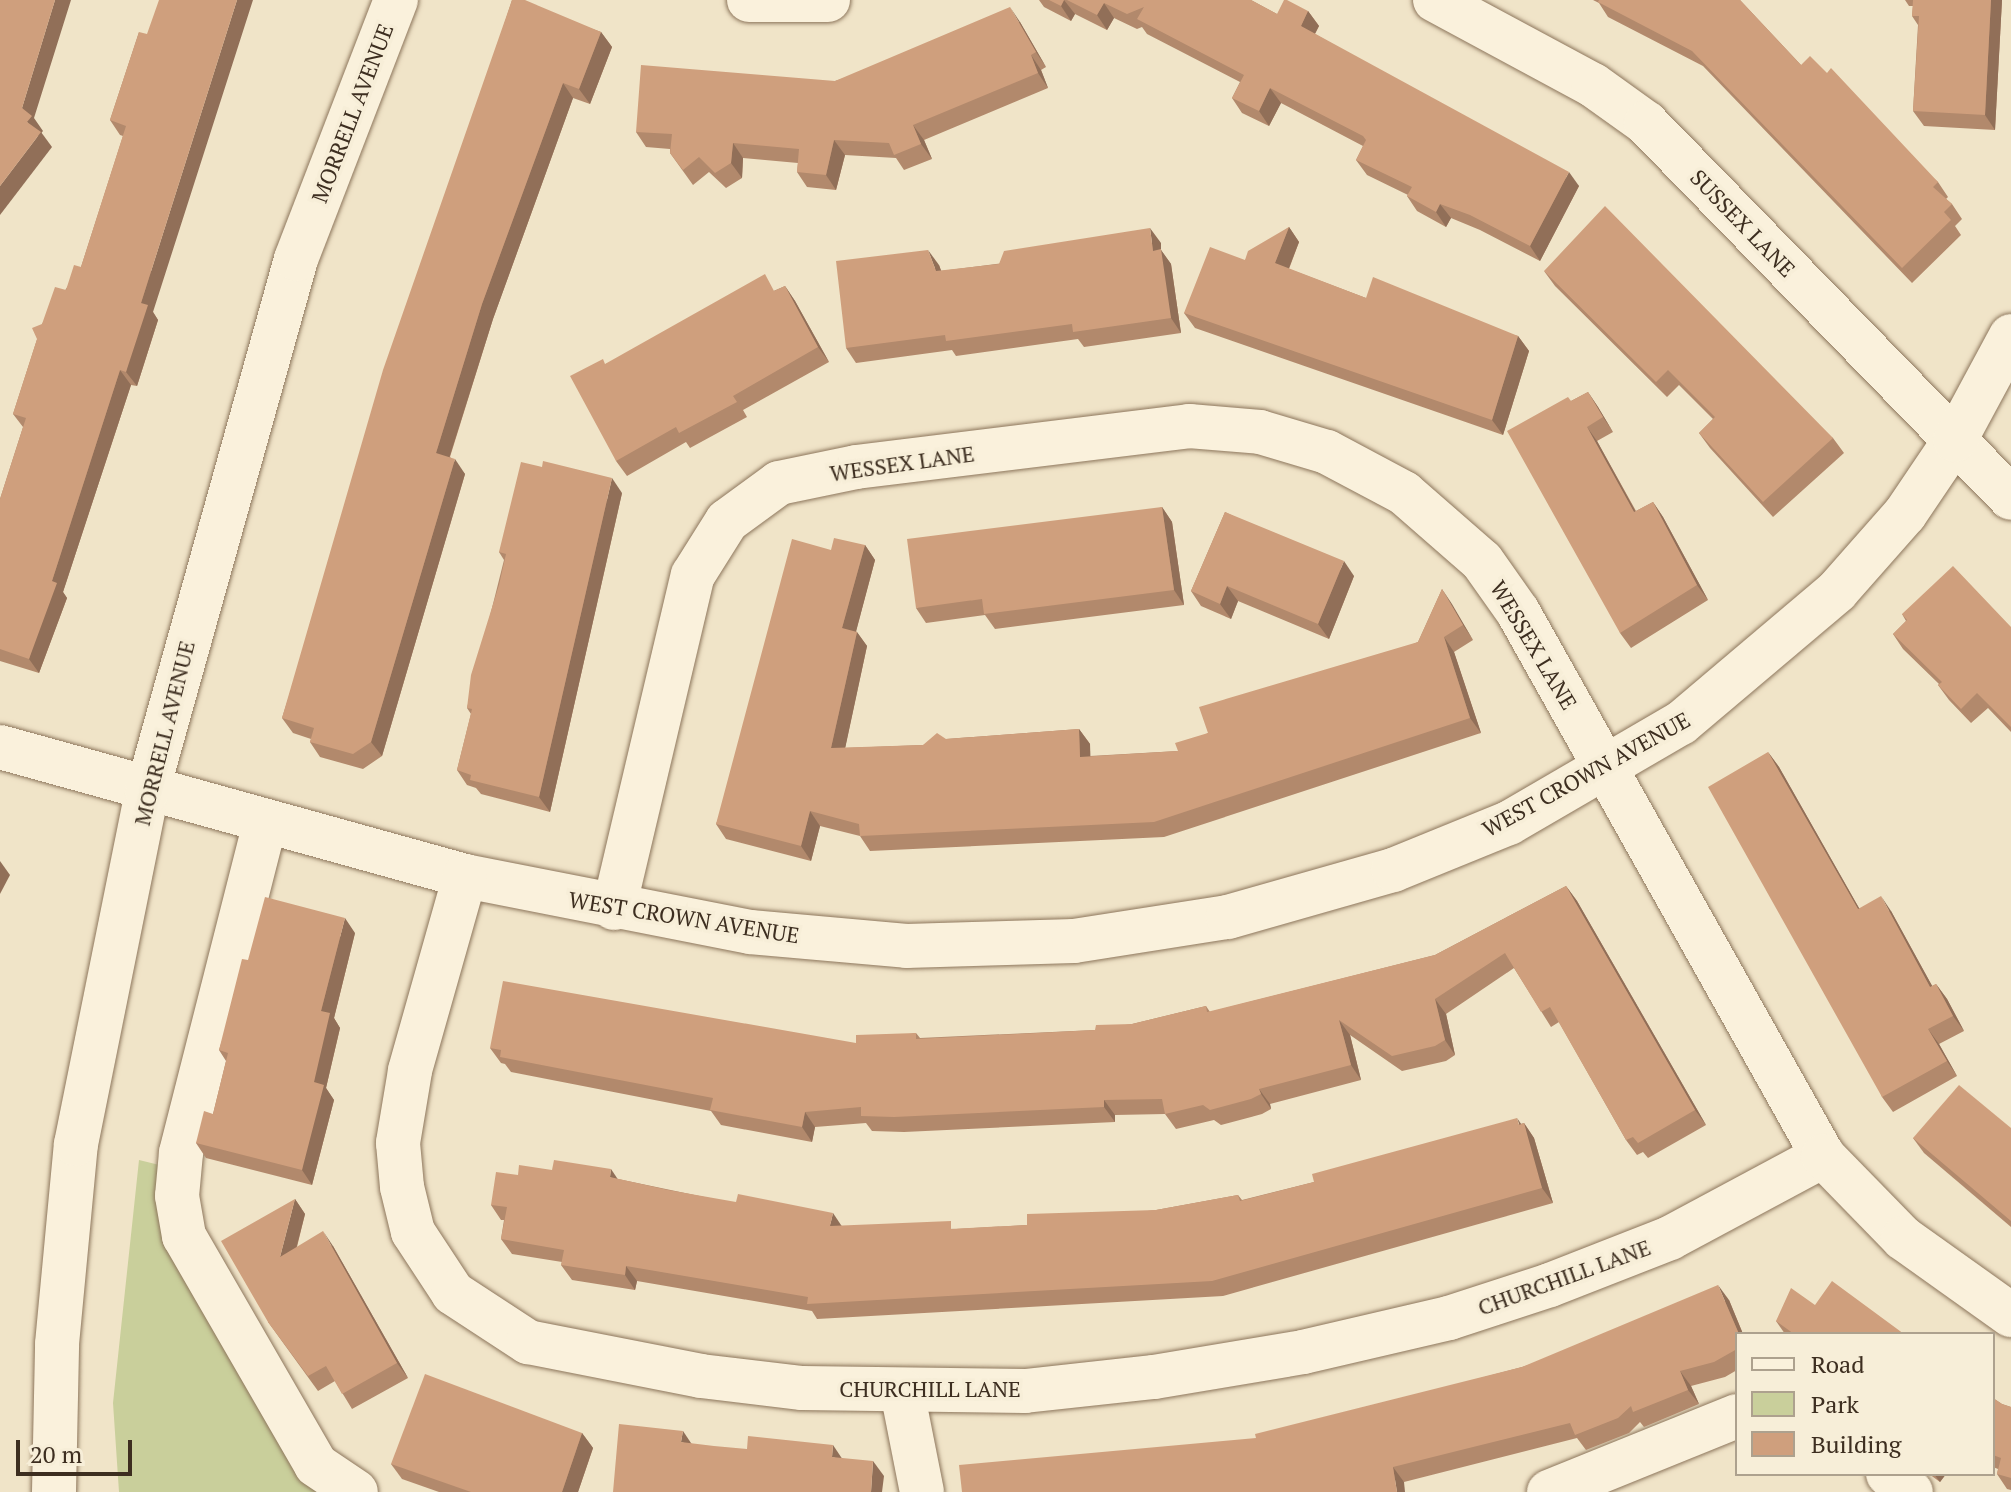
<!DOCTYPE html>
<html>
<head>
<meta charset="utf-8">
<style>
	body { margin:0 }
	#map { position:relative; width:2011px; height:1492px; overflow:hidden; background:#f0e4c8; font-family:"PT Serif",serif }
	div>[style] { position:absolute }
	.green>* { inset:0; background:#c9cf9b }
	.roads { filter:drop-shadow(0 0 2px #8d765c) drop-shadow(0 0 2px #8d765c) }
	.minor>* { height:44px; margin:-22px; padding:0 22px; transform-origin:22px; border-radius:22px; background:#faf1dc }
	.wall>* { inset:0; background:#b2896c }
	.shaded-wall>* { inset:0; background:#916f58 }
	.building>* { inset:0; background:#cf9f7d }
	span { translate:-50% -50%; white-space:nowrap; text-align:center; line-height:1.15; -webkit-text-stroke:7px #f7eed8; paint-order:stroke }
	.street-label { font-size:22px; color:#3d2e20 }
	.legend { position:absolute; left:1735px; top:1332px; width:260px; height:144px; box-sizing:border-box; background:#f7eed8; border:2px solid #ada18e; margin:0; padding:10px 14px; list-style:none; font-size:24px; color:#3d2e20 }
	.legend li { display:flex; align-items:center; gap:16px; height:40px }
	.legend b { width:40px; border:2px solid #ada18e }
	.scale { position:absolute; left:16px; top:1440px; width:116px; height:36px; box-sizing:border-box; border:4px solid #3d2e20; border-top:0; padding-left:10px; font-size:24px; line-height:28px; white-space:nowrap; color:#3d2e20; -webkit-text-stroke:6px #f7eed8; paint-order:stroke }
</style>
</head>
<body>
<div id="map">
	<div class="green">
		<i style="clip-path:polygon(139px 1160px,180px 1170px,241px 1323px,353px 1492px,119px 1492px,113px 1403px)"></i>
	</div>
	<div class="roads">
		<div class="minor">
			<i style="left:749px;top:0;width:79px"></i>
			<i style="left:1435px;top:0;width:179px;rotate:28.3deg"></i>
			<i style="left:1593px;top:85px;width:65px;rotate:35.6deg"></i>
			<i style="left:1646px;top:123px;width:523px;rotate:45.77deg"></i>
			<i style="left:0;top:747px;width:483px;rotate:15.5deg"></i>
			<i style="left:465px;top:876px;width:290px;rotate:11.1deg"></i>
			<i style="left:750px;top:932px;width:157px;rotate:5.1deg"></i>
			<i style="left:906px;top:946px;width:168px;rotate:-1.7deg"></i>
			<i style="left:1074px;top:941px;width:156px;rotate:-8.9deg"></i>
			<i style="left:1228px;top:917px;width:172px;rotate:-15.9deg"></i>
			<i style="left:1393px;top:870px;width:125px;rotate:-22.1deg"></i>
			<i style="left:1509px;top:823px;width:199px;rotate:-30.2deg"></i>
			<i style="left:1681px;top:723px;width:204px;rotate:-40.2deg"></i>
			<i style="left:1837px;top:591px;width:103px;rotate:-48.6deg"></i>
			<i style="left:1905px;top:514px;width:89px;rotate:-56deg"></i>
			<i style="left:1955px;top:440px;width:118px;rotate:-61.7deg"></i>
			<i style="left:265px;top:823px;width:341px;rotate:104.3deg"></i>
			<i style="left:181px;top:1153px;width:43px;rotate:95.3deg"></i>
			<i style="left:177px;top:1196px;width:41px;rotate:80.1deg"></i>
			<i style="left:184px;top:1236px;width:264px;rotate:60deg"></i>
			<i style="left:316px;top:1465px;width:48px;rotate:34deg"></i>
			<i style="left:465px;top:876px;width:203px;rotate:105.8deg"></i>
			<i style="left:410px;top:1071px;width:73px;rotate:99.5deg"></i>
			<i style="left:398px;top:1143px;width:44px;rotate:84.8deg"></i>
			<i style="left:402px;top:1187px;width:46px;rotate:76.3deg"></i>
			<i style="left:413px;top:1232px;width:73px;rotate:56.7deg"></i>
			<i style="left:453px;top:1293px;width:90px;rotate:33.2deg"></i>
			<i style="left:528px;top:1342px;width:176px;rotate:11.1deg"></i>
			<i style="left:701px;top:1376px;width:102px;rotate:6.8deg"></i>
			<i style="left:802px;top:1388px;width:223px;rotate:0.8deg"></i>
			<i style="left:1025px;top:1391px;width:130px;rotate:-6.2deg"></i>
			<i style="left:1154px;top:1377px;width:151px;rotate:-9.5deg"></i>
			<i style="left:1303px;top:1352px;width:150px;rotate:-13.1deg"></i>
			<i style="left:1449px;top:1318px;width:106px;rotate:-18.1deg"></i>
			<i style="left:1550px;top:1285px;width:129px;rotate:-21.4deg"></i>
			<i style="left:1670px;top:1238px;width:174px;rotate:-28.2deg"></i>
			<i style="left:614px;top:908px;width:342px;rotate:-76.7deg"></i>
			<i style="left:693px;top:575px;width:64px;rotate:-57.8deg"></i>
			<i style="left:727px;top:521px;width:64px;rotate:-36.2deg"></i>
			<i style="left:779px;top:483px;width:79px;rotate:-11.7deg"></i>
			<i style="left:856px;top:467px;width:336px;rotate:-7deg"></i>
			<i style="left:1189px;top:426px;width:71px;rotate:4.8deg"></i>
			<i style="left:1260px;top:432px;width:70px;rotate:16.6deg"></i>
			<i style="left:1327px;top:452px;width:87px;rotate:28deg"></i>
			<i style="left:1404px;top:493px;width:103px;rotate:41.1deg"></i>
			<i style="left:1482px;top:561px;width:62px;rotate:54.8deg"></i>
			<i style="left:1518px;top:612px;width:624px;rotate:60.72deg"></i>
			<i style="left:1823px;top:1156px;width:115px;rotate:45.7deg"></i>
			<i style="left:1903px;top:1238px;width:133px;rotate:35.5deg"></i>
			<i style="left:902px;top:1391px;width:103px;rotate:78.8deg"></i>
			<i style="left:1888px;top:1474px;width:29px;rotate:38deg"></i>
			<i style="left:54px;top:1492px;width:148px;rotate:-88.8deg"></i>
			<i style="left:57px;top:1344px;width:201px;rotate:-84.6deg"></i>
			<i style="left:76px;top:1144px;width:359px;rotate:-78.6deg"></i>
			<i style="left:147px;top:792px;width:553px;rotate:-74.38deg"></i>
			<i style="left:296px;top:259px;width:278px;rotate:-68.9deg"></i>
			<i style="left:1549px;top:1492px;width:203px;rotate:-22deg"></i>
		</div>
	</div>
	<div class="wall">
		<i style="clip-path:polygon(512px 0,601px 32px,612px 47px,590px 104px,573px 98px,493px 319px,450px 457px,465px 474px,382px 756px,363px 769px,320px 757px,310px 742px,311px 739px,293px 733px,282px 718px)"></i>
		<i style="clip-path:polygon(1039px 0,1251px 0,1277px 14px,1308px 11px,1319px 26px,1315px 34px,1579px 186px,1540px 261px,1480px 230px,1451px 218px,1446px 227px,1417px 211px,1407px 196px,1408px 195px,1367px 175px,1356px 160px,1363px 146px,1281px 103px,1269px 126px,1242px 113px,1232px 98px,1240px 82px,1147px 34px,1142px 27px,1137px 29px,1114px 18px,1107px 30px,1075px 14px,1071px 21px,1044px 7px)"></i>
		<i style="clip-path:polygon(1593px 0,1740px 0,1801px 65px,1938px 182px,1948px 197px,1946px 199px,1952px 204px,1962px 219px,1955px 226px,1961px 235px,1912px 283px,1703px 66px,1608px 17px,1599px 3px)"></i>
		<i style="clip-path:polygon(1905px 0,2002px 0,1995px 130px,1924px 126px,1913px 111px,1918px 25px,1912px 16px,1913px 6px,1909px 6px)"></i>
		<i style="clip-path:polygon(1020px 22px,1046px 67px,1041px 70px,1048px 88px,924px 140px,932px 159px,904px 170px,896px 158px,845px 155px,836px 190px,807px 187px,797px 172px,798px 163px,743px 158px,742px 178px,726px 188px,709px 172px,693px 185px,670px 153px,670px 149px,646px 147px,636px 132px,835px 81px)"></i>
		<i style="clip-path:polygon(139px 32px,153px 312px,158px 320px,137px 386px,131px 385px,63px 592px,67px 598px,39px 673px,0 661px,0 499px,23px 427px,13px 414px,42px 324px,81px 267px,123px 136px,120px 135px,110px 120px)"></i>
		<i style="clip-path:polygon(1289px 227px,1299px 242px,1289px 269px,1366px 298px,1518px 336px,1529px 351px,1503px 435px,1195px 328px,1184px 313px,1245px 260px)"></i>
		<i style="clip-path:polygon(1161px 243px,1161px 250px,1171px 264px,1181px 333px,1084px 347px,1078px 339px,956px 356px,952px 350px,856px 363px,846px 348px,939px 265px,941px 271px)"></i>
		<i style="clip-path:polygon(1544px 271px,1833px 438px,1844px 453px,1773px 517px,1710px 448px,1699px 433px,1713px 419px,1679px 385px,1667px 397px,1555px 286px)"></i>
		<i style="clip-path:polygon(785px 286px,795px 301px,829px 362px,743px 410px,747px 417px,690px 448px,686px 442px,627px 476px,616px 461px,606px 364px)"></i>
		<i style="clip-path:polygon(1588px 392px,1598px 407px,1613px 432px,1597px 441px,1636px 511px,1653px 502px,1663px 517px,1708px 600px,1631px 648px,1620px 633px,1571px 401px)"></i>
		<i style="clip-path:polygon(622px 493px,550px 812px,481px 794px,476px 788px,467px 785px,457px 770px,471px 714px,467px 708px,504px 560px,499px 552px)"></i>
		<i style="clip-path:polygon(1162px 507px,1172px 522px,1184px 605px,995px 629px,985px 615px,926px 623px,916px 608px)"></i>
		<i style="clip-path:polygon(1225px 512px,1354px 576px,1329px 639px,1238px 601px,1231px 619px,1201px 606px,1191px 591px)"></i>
		<i style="clip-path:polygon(865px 545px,875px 560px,856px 631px,867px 646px,845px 748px,923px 745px,946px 739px,1079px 729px,1090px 744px,1090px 756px,1178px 751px,1208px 733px,1418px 642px,1442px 589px,1473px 640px,1454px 652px,1481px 733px,1164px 837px,870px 851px,860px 836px,820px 826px,811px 861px,726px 839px,716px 824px,831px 550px)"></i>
		<i style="clip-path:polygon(1902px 614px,2011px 627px,2011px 732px,1988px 708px,1971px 723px,1949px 700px,1938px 685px,1939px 684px,1903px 649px,1893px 634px,1906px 621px)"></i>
		<i style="clip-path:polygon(1768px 752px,1779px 767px,1859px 908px,1891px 911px,1932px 986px,1936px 984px,1947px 999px,1964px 1031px,1939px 1044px,1957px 1076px,1893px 1112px,1882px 1097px)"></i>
		<i style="clip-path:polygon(1566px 886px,1577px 901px,1706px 1125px,1648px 1158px,1643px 1152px,1637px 1155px,1626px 1140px,1559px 1022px,1551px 1027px,1514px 968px,1446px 1014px,1455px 1055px,1446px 1061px,1402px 1071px,1350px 1035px,1361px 1080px,1270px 1104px,1271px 1109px,1262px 1114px,1221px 1125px,1214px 1120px,1176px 1129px,1165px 1114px,1115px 1115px,1115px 1122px,904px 1132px,872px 1131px,866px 1123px,815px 1127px,812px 1142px,721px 1125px,711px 1111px,511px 1072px,505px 1064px,501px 1063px,490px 1048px,856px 1043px,916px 1033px,920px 1038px,1095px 1030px,1132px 1024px,1206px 1006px,1210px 1012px,1435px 955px)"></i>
		<i style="clip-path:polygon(355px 933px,334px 1018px,340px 1028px,326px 1088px,334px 1100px,312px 1185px,206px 1158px,196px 1143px,213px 1114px,226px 1061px,219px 1050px,248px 960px)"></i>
		<i style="clip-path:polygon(1524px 1123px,1534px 1138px,1553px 1203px,1223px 1296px,817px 1319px,812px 1311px,637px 1281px,635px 1290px,572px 1280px,561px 1265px,562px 1262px,512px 1254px,501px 1239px,504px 1220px,501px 1220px,491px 1205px,518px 1175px,618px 1179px,842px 1226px,956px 1229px,1027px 1225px,1156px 1210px,1238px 1195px,1242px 1200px,1314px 1182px)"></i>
		<i style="clip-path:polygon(2011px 1128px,2011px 1227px,1924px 1153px,1913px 1138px)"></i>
		<i style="clip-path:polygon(295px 1199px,305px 1214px,297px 1247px,333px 1246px,408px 1378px,352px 1409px,335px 1381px,318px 1391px,268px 1322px)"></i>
		<i style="clip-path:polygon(1729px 1300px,1743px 1334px,1737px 1334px,1737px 1370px,1725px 1377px,1691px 1386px,1699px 1404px,1644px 1427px,1640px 1422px,1629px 1433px,1586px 1450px,1577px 1438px,1404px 1482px,1256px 1438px,1522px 1367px)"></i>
		<i style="clip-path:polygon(1815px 1305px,1904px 1334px,1785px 1334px,1776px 1321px)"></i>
		<i style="clip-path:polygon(1993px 1398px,2002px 1404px,2011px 1407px,2011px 1490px,2007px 1489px,1997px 1474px,1998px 1469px,1993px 1467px)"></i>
		<i style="clip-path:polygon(582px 1433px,593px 1448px,578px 1492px,439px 1492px,402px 1479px,391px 1464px)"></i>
		<i style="clip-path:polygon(1929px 1474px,1946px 1474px,1940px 1482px)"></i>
	</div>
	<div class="shaded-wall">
		<i style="clip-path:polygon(55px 0,71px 0,34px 118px,43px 131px,38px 137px,27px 122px,22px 108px)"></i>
		<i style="clip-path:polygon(237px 0,253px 0,153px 312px,158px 320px,137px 386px,126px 372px,141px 303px)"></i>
		<i style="clip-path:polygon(1064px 0,1075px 14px,1071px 21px,1061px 6px)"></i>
		<i style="clip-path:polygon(1991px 0,2002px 0,1995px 130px,1985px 115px)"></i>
		<i style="clip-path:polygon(1104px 3px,1114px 18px,1107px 30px,1097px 15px)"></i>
		<i style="clip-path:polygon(1010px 7px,1020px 22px,1046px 67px,1036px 52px)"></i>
		<i style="clip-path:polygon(1308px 11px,1319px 26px,1311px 41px,1301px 26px)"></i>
		<i style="clip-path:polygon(601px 32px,612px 47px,590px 104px,579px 89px)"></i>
		<i style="clip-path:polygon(1031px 55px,1041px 70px,1048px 88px,1038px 73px)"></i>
		<i style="clip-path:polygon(563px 83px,573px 98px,493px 319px,446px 468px,436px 453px,482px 304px)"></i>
		<i style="clip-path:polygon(1270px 88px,1281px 103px,1269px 126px,1259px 111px)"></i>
		<i style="clip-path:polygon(913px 125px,924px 140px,932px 159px,921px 144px)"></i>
		<i style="clip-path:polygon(41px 132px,52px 147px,0 215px,0 186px)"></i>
		<i style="clip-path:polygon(834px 140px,845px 155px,836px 190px,826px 175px)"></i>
		<i style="clip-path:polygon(733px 143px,743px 158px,742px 178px,731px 163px)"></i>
		<i style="clip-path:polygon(1569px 172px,1579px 186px,1540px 261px,1530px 246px)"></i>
		<i style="clip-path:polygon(1440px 204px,1451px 218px,1446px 227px,1436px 212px)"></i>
		<i style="clip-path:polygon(1289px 227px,1299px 242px,1285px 278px,1275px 263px)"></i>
		<i style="clip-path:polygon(1150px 228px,1161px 243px,1161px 250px,1171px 264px,1181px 333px,1171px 318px,1153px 251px)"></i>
		<i style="clip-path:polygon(928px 250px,939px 265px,947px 286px,936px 271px)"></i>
		<i style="clip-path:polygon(785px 286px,795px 301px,829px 362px,818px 347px)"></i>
		<i style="clip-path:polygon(1518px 336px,1529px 351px,1503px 435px,1492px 420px)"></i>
		<i style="clip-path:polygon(120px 370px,131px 385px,63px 592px,67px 598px,39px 673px,29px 659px,52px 581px)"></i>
		<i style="clip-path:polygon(1588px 392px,1598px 407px,1613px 432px,1603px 417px)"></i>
		<i style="clip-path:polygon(1587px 427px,1597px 441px,1644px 527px,1634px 512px)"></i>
		<i style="clip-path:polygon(455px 459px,465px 474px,382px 756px,371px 742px)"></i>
		<i style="clip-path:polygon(612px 478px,622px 493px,550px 812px,539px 797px)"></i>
		<i style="clip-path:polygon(1653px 502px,1663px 517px,1708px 600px,1697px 585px)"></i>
		<i style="clip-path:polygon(1162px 507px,1172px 522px,1184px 605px,1174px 590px)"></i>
		<i style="clip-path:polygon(865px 545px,875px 560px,853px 643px,842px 628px)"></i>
		<i style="clip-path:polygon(1344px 561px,1354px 576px,1329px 639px,1318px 624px)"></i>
		<i style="clip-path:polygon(1227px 586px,1238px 601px,1231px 619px,1220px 604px)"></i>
		<i style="clip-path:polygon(1442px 589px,1452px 604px,1473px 640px,1463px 625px)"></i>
		<i style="clip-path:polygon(857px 632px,867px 646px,842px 763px,831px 748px)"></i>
		<i style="clip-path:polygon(1444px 637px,1454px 652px,1481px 733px,1470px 718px)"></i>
		<i style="clip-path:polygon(1079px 729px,1090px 744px,1091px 772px,1080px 757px)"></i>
		<i style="clip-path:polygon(1768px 752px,1779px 767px,1868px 924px,1858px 909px)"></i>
		<i style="clip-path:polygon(810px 811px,820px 826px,811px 861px,801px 846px)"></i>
		<i style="clip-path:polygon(0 861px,10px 875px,0 894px)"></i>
		<i style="clip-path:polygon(1566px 886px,1577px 901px,1706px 1125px,1695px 1110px)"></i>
		<i style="clip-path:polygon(1881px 896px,1891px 911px,1941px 1002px,1930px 987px)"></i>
		<i style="clip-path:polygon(345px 918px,355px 933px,334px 1018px,340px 1028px,326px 1088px,334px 1100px,312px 1185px,302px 1170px,314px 1082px,321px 1011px)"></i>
		<i style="clip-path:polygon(1936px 984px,1947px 999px,1964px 1031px,1953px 1016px)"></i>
		<i style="clip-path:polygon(1435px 999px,1446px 1014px,1455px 1055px,1445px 1040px)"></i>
		<i style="clip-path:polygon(1339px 1020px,1350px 1035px,1361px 1080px,1351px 1065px)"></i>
		<i style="clip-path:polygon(1928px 1029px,1939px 1044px,1957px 1076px,1947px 1061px)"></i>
		<i style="clip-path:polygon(1259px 1089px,1270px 1104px,1271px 1109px,1261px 1094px)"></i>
		<i style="clip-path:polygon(1104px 1100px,1115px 1115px,1115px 1122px,1104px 1107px)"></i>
		<i style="clip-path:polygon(805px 1112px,815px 1127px,812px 1142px,802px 1127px)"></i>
		<i style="clip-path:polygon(1517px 1118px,1526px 1131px,1524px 1123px,1534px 1138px,1553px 1203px,1542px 1188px)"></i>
		<i style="clip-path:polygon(611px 1169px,621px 1184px,610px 1177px)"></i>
		<i style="clip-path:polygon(295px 1199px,305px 1214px,290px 1272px,280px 1257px)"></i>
		<i style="clip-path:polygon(833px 1213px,843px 1228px,830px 1226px)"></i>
		<i style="clip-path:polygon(323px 1231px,333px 1246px,408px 1378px,397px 1363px)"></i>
		<i style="clip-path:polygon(626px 1266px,637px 1281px,635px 1290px,625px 1275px)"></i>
		<i style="clip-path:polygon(1718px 1285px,1729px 1300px,1743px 1334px,1739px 1334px)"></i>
		<i style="clip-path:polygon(1680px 1371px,1691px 1386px,1699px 1404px,1688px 1390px)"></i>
		<i style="clip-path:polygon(683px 1431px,693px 1446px,681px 1442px)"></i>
		<i style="clip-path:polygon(582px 1433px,593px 1448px,578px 1492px,562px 1492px)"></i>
		<i style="clip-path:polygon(833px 1445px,843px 1460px,832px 1457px)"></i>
		<i style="clip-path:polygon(873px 1461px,884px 1476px,882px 1492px,871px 1492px)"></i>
		<i style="clip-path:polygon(1393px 1467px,1404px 1482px,1405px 1492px,1397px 1492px)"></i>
		<i style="clip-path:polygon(1934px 1474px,1946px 1474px,1940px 1482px)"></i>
	</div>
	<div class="building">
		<i style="clip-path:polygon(0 0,55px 0,22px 108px,32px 116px,27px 122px,41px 132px,0 186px)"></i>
		<i style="clip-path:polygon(159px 0,237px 0,141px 303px,148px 305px,126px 372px,120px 370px,52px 581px,57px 583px,29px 659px,0 649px,0 499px,26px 418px,13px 414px,37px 339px,32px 328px,42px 324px,55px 287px,66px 290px,74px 265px,81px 267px,126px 126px,110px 120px,139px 32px,147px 34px)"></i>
		<i style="clip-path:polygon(512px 0,525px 0,601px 32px,579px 89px,563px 83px,482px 304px,436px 453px,455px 459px,371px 742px,353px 754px,310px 742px,314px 728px,282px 718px,383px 370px)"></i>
		<i style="clip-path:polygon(1049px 0,1064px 0,1061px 6px)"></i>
		<i style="clip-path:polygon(1067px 0,1251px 0,1277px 14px,1284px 0,1287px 0,1308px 11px,1301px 26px,1569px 172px,1530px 246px,1470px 215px,1440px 204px,1436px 212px,1407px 196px,1412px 187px,1356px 160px,1366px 140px,1363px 136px,1270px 88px,1259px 111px,1232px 98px,1244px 75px,1137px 19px,1144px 7px,1127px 14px,1104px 3px,1097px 15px)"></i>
		<i style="clip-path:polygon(1599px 0,1740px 0,1801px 65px,1810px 56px,1827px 73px,1831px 68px,1938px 182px,1933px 187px,1952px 204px,1944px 212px,1951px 220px,1902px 268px,1692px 51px,1598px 2px)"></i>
		<i style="clip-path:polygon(1913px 0,1991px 0,1985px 115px,1913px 111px,1919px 16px,1912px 16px)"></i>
		<i style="clip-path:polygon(1010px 7px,1036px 52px,1031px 55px,1038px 73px,913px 125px,921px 144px,894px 155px,889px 143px,834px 140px,826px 175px,797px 172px,799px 149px,733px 143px,731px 163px,715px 173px,699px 157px,683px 170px,670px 153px,672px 134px,636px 132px,641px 65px,835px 81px)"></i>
		<i style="clip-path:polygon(1605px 206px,1833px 438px,1763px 502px,1699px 433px,1715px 417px,1668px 370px,1656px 382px,1544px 271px)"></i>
		<i style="clip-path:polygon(1289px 227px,1275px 263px,1366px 298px,1373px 277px,1518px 336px,1492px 420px,1184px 313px,1210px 247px,1245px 260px,1248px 251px)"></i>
		<i style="clip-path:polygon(1150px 228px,1153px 251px,1161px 249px,1171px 318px,1073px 332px,1072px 324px,946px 341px,945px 335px,846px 348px,836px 261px,928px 250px,936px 271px,999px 264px,1004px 251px)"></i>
		<i style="clip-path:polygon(765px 274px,774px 291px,785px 286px,818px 347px,733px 396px,737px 402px,679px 433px,676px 427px,616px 461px,570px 376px,603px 359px,605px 364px)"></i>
		<i style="clip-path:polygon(1588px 392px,1603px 417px,1587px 427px,1634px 512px,1653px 502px,1697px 585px,1620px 633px,1507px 431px,1568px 397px,1571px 401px)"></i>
		<i style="clip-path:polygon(543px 461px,612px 478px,539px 797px,470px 780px,471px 775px,457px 770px,472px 709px,467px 708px,471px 675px,499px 585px,506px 554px,499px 552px,521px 462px,542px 467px)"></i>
		<i style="clip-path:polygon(1162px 507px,1174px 590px,984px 614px,982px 599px,916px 608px,907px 539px)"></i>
		<i style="clip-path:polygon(1225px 512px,1344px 561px,1318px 624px,1227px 586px,1220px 604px,1191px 591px)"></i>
		<i style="clip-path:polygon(834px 538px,865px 545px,842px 628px,857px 632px,831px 748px,923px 745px,937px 733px,946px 739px,1079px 729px,1080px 757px,1178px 751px,1175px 743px,1208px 733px,1199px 707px,1418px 642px,1442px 589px,1463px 625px,1444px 637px,1470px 718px,1154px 822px,860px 836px,859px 824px,810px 811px,801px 846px,716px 824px,792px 539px,831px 550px)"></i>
		<i style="clip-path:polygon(1953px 566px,2011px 627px,2011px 727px,1977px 693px,1961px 709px,1938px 685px,1942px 682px,1893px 634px,1907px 620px,1902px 614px)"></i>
		<i style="clip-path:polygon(1768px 752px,1858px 909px,1881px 896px,1930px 987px,1936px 984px,1953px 1016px,1928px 1029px,1947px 1061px,1882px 1097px,1708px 787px)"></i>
		<i style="clip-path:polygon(1566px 886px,1695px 1110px,1638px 1143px,1633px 1137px,1626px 1140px,1550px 1007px,1541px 1012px,1505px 953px,1435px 999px,1445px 1040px,1435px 1046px,1392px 1056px,1339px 1020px,1351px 1065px,1259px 1089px,1261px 1094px,1251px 1099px,1210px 1110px,1203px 1105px,1165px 1114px,1162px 1099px,1104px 1100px,1104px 1107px,894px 1117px,861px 1116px,861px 1107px,805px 1112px,802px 1127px,710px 1110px,713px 1098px,500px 1057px,501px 1050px,490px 1048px,503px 981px,856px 1043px,856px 1035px,916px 1033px,916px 1039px,1095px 1030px,1096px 1025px,1132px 1024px,1206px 1006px,1207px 1012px,1435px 955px)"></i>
		<i style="clip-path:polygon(265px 897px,345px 918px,321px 1011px,330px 1013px,314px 1082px,324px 1085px,302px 1170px,196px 1143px,204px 1111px,213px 1114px,228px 1053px,219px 1050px,242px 959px,248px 960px)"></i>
		<i style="clip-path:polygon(1959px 1085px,2011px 1128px,2011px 1221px,1913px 1138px)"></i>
		<i style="clip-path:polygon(1517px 1118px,1519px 1125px,1524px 1123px,1542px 1188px,1212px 1281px,807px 1304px,808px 1297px,626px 1266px,625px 1275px,561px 1265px,564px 1250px,501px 1239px,507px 1207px,491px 1205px,496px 1172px,518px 1175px,519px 1165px,552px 1170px,554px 1160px,611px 1169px,610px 1177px,668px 1190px,736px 1202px,738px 1194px,833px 1213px,830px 1226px,951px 1221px,951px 1229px,1027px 1225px,1027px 1214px,1156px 1210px,1238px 1195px,1240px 1201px,1314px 1182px,1312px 1174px)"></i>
		<i style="clip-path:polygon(295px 1199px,280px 1257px,323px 1231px,397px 1363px,342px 1394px,326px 1366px,308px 1376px,268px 1322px,221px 1241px)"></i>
		<i style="clip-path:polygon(1832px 1281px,1904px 1334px,1794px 1334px,1776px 1321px,1791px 1288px,1815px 1305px)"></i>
		<i style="clip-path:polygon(1718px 1285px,1739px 1334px,1737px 1334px,1737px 1349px,1714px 1362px,1680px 1371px,1688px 1390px,1633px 1412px,1631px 1406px,1618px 1418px,1575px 1435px,1570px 1423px,1393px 1467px,1397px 1492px,962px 1492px,959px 1465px,1256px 1438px,1255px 1434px,1522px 1367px)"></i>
		<i style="clip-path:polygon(425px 1374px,582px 1433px,562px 1492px,471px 1492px,391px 1464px)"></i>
		<i style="clip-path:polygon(1993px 1398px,2002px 1404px,2011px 1407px,2011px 1478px,1997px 1474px,2001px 1458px,1993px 1455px)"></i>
		<i style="clip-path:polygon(619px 1424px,683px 1431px,681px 1442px,714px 1446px,747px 1449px,748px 1436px,833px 1445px,832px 1457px,873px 1461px,871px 1492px,613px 1492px)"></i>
	</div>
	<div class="street-label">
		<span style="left:352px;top:113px;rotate:-69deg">MORRELL AVENUE</span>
		<span style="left:1743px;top:223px;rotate:46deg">SUSSEX LANE</span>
		<span style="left:902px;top:463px;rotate:-8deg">WESSEX LANE</span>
		<span style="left:1534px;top:645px;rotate:59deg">WESSEX LANE</span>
		<span style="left:164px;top:733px;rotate:-76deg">MORRELL AVENUE</span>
		<span style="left:1586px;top:774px;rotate:-29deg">WEST CROWN AVENUE</span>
		<span style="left:684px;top:917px;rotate:9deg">WEST CROWN AVENUE</span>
		<span style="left:1564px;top:1277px;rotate:-20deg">CHURCHILL LANE</span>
		<span style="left:930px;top:1389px">CHURCHILL LANE</span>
	</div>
	<ul class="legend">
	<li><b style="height:10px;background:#faf1dc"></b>Road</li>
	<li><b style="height:22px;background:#c9cf9b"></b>Park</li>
	<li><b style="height:22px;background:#cf9f7d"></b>Building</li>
	</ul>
	<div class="scale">20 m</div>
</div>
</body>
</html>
